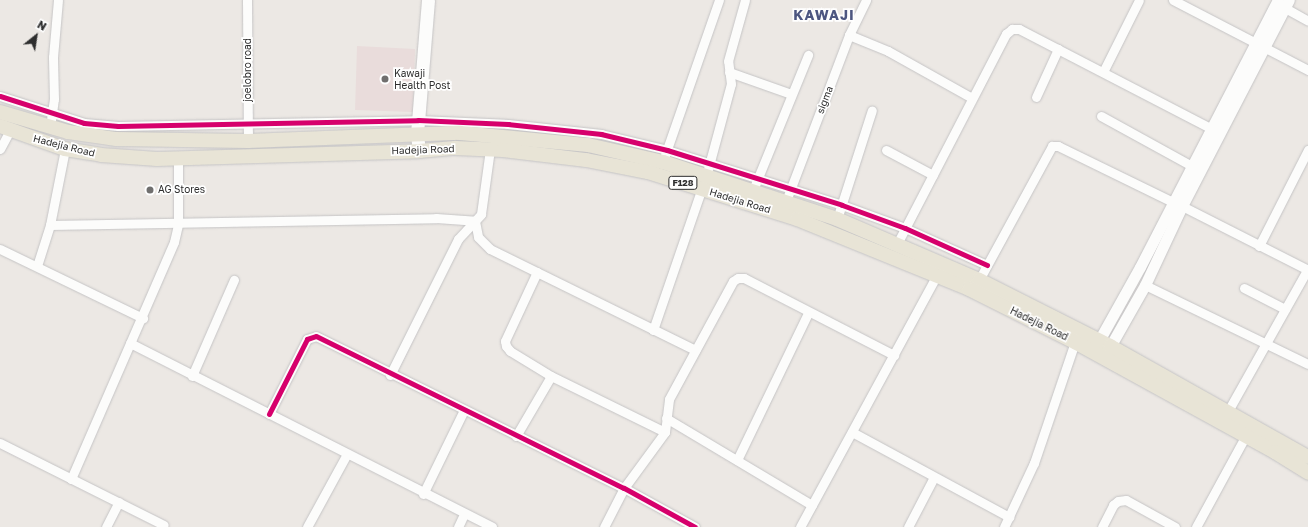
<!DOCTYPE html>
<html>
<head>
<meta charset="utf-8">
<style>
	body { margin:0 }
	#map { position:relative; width:1308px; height:527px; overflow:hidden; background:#ece8e4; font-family:"Golos Text",sans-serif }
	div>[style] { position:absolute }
	.medical>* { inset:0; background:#e9dcdb }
	.roads { filter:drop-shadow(0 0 1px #c5c4c5) drop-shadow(0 0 1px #c5c4c5) }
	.minor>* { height:9px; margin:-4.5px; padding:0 4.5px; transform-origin:4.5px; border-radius:4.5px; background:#fcfcfb }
	.tertiary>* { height:11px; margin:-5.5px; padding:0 5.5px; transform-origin:5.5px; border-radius:5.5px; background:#fcfcfb }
	.secondary>* { height:13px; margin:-6.5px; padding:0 6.5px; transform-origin:6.5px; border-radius:6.5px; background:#fcfcfb }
	.primary>* { height:14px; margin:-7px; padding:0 7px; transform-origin:7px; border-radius:7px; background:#e8e4d6 }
	.cycleway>* { height:5px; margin:-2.5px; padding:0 2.5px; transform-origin:2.5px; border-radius:2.5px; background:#d6006c }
	.dots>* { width:11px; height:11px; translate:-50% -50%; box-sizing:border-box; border:2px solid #fff; border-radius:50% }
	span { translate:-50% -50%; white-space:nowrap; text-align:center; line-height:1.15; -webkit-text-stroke:3.5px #fff; paint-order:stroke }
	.shield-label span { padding:1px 3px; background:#fff; border:1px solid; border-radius:3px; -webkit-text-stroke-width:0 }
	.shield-label { font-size:9px; color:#2e2e2e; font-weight:700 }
	.street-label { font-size:10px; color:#2e2e2e }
	.poi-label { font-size:10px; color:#2e2e2e }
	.left { translate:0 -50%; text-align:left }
	.district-label { font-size:14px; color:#4d5680; font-weight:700; letter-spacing:1px }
	.north { position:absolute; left:16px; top:16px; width:40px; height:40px; -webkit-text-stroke:3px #fff; paint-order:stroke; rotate:30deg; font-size:11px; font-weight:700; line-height:16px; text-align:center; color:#2e2e2e }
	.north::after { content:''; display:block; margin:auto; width:14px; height:18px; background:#2e2e2e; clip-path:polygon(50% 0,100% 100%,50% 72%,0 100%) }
</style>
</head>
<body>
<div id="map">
	<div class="medical">
		<i style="clip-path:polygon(357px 46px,415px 49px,413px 112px,355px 110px)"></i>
	</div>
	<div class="roads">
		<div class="minor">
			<i style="left:247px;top:0;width:141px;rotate:89.6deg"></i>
			<i style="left:1173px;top:0;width:152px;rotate:27.4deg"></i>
			<i style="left:1285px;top:8px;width:26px;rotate:29deg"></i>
			<i style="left:849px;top:35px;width:42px;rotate:22.3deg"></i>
			<i style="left:888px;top:51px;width:96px;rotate:29.2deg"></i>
			<i style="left:729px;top:72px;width:66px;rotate:19.5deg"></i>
			<i style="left:1103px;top:72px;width:80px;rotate:-63.4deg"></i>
			<i style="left:0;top:96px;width:88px;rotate:17.8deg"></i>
			<i style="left:84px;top:123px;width:34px;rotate:5deg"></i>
			<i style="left:118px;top:126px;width:300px;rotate:-1.1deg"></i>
			<i style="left:418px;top:120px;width:90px;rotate:2.5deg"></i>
			<i style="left:508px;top:124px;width:94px;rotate:6.1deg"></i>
			<i style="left:601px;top:134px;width:68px;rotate:13.6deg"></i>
			<i style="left:667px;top:150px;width:183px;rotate:17.4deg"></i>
			<i style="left:842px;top:205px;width:67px;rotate:20.1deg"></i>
			<i style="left:905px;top:228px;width:90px;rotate:24.3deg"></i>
			<i style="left:1036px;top:97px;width:53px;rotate:-65.4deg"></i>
			<i style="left:1101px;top:116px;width:104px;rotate:28.8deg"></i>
			<i style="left:51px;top:120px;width:21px;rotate:-82deg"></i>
			<i style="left:54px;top:99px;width:42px;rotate:-91.4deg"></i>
			<i style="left:53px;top:57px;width:57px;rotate:-85deg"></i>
			<i style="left:0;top:149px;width:21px;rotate:-62deg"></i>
			<i style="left:886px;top:150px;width:53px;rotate:28deg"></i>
			<i style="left:665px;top:155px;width:164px;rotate:-70.8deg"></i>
			<i style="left:708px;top:169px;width:88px;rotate:-74.9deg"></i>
			<i style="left:731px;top:84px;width:23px;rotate:-97deg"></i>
			<i style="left:728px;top:61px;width:63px;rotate:-74.4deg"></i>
			<i style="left:753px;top:190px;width:146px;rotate:-67.8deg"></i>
			<i style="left:786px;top:201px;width:178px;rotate:-69.2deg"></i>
			<i style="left:849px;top:35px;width:39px;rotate:-64deg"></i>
			<i style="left:1182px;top:206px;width:141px;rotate:26.9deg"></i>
			<i style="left:837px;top:219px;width:114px;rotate:-72.2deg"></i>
			<i style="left:50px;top:225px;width:386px;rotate:-1deg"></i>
			<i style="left:436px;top:218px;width:39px;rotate:4deg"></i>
			<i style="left:475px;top:221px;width:16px;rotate:79deg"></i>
			<i style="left:478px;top:237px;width:17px;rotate:45deg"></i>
			<i style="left:490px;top:249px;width:229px;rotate:26.2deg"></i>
			<i style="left:897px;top:244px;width:237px;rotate:-62.6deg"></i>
			<i style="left:1006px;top:34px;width:8px;rotate:-40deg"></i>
			<i style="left:1012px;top:29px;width:7px"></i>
			<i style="left:1019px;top:29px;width:217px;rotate:27.4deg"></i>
			<i style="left:1259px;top:246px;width:108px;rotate:-63deg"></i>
			<i style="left:0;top:249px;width:159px;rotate:25.8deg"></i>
			<i style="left:37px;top:266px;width:43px;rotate:-72.4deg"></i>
			<i style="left:50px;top:225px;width:77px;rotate:-78.8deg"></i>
			<i style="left:537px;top:272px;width:76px;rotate:114.9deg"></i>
			<i style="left:505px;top:341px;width:5px;rotate:79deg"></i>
			<i style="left:506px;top:346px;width:6px;rotate:51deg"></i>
			<i style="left:510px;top:351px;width:48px;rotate:31.4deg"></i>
			<i style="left:551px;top:376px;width:127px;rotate:26.2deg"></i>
			<i style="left:979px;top:280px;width:153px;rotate:-61.4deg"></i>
			<i style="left:1052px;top:146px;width:6px"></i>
			<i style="left:1058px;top:146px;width:128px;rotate:26deg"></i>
			<i style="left:1145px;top:285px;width:181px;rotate:25.9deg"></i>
			<i style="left:1244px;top:288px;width:46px;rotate:27.1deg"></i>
			<i style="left:653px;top:330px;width:153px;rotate:-71deg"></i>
			<i style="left:130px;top:343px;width:406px;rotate:26.9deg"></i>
			<i style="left:390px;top:375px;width:152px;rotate:-63.4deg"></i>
			<i style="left:458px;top:239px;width:34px;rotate:-47deg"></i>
			<i style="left:481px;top:214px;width:66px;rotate:-82.1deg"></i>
			<i style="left:192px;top:376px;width:105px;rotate:-66.4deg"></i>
			<i style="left:1228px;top:411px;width:162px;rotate:-60.7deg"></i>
			<i style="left:269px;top:414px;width:84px;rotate:-63.1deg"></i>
			<i style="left:307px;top:339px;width:9px;rotate:-18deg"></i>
			<i style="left:316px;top:336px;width:343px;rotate:26.3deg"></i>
			<i style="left:624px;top:488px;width:81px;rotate:28.8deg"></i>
			<i style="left:666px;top:418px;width:170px;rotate:30.8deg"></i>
			<i style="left:852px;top:432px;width:179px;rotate:28.4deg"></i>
			<i style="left:516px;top:436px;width:69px;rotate:-59.7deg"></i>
			<i style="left:0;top:443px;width:183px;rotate:26.6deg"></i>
			<i style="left:737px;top:460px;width:163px;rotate:-64.2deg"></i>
			<i style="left:71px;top:479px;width:258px;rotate:-66.5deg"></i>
			<i style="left:174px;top:242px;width:18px;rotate:-77deg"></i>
			<i style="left:178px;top:224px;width:66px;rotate:-90deg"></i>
			<i style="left:423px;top:494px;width:93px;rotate:-64deg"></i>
			<i style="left:106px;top:527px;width:28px;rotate:-63deg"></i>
			<i style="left:307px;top:527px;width:83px;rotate:-61.3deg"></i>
			<i style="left:458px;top:527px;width:14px;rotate:-65deg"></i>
			<i style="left:604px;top:527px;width:44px;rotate:-62.9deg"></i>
			<i style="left:624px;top:488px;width:69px;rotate:-53.8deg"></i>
			<i style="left:665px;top:432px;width:33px;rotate:-83deg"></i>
			<i style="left:669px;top:399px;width:134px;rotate:-61.5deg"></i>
			<i style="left:733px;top:281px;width:6px;rotate:-31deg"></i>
			<i style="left:738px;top:278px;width:6px"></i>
			<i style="left:744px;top:278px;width:169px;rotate:27.2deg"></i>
			<i style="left:800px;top:527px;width:287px;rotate:-61.5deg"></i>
			<i style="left:908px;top:527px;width:56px;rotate:-62.5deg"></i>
			<i style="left:1004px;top:527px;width:71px;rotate:-64.9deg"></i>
			<i style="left:1034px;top:463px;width:128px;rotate:-71.3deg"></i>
			<i style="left:1102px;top:527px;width:25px;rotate:-63deg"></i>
			<i style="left:1113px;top:505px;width:6px;rotate:-39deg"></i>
			<i style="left:1118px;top:501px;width:8px;rotate:-7deg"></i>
			<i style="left:1126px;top:500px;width:56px;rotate:28.9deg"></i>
			<i style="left:1196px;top:527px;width:102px;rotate:-61.4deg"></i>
		</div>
		<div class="tertiary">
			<i style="left:1096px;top:346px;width:90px;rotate:-60.9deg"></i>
			<i style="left:1140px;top:267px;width:301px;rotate:-62.7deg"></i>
			<i style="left:1107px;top:352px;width:77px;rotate:-60.4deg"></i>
			<i style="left:1145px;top:285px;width:87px;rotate:-64.9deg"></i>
			<i style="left:1182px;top:206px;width:232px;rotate:-62.6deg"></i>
		</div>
		<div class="secondary">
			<i style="left:419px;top:151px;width:17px;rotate:-97deg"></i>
			<i style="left:417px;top:134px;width:134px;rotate:-85.3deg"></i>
		</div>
		<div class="primary">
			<i style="left:0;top:112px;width:71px;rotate:16.4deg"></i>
			<i style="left:68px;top:132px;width:49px;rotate:8.3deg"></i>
			<i style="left:116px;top:139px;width:132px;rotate:0.9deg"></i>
			<i style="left:248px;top:141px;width:212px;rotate:-2.2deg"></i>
			<i style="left:460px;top:133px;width:129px;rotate:5.4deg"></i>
			<i style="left:588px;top:145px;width:77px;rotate:12.8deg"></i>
			<i style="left:663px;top:162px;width:183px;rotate:18.1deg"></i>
			<i style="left:837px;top:219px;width:155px;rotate:23.2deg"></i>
			<i style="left:979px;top:280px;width:147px;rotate:26.7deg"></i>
			<i style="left:1110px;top:346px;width:227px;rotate:29.3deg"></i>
			<i style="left:0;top:126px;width:69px;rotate:19.5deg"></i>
			<i style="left:65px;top:149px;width:36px;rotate:9deg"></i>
			<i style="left:101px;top:155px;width:56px;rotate:4.1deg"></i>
			<i style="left:157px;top:159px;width:262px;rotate:-1.7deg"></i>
			<i style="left:419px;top:151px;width:36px;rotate:-5deg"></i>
			<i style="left:455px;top:148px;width:48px;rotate:2.4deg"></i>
			<i style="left:503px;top:150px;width:84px;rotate:6.9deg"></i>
			<i style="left:586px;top:160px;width:63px;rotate:11deg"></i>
			<i style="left:648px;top:172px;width:156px;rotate:17.5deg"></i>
			<i style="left:797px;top:219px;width:186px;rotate:22.1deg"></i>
			<i style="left:969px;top:289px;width:119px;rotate:26.6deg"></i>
			<i style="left:1075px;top:342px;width:228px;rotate:28.8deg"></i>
			<i style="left:1275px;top:452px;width:39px;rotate:32deg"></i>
		</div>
	</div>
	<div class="cycleway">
		<i style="left:0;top:96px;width:88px;rotate:17.8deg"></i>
		<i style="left:84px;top:123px;width:34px;rotate:5deg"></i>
		<i style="left:118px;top:126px;width:300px;rotate:-1.1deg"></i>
		<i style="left:418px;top:120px;width:90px;rotate:2.5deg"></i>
		<i style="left:508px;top:124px;width:94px;rotate:6.1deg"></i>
		<i style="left:601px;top:134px;width:68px;rotate:13.6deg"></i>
		<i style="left:667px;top:150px;width:183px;rotate:17.4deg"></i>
		<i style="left:842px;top:205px;width:67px;rotate:20.1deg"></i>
		<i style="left:905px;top:228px;width:90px;rotate:24.3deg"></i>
		<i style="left:269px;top:414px;width:84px;rotate:-63.1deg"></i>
		<i style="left:307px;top:339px;width:9px;rotate:-18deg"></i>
		<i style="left:316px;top:336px;width:343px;rotate:26.3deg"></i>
		<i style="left:624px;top:488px;width:81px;rotate:28.8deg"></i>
	</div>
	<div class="dots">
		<i style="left:385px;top:79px;background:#706f6e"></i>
		<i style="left:150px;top:190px;background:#706f6e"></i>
	</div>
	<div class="shield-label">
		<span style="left:683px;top:183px">F128</span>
	</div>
	<div class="street-label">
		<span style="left:248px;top:70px;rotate:-90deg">joelobro road</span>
		<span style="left:825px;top:100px;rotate:-69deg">sigma</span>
		<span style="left:64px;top:146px;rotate:14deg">Hadejia Road</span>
		<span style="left:423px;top:150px;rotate:-2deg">Hadejia Road</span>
		<span style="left:740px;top:201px;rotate:17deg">Hadejia Road</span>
		<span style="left:1039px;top:324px;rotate:26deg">Hadejia Road</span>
	</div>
	<div class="poi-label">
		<span class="left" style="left:394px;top:79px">Kawaji<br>Health Post</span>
		<span class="left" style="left:158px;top:190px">AG Stores</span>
	</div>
	<div class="district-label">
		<span style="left:824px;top:15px">KAWAJI</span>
	</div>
	<div class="north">N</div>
</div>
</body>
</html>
